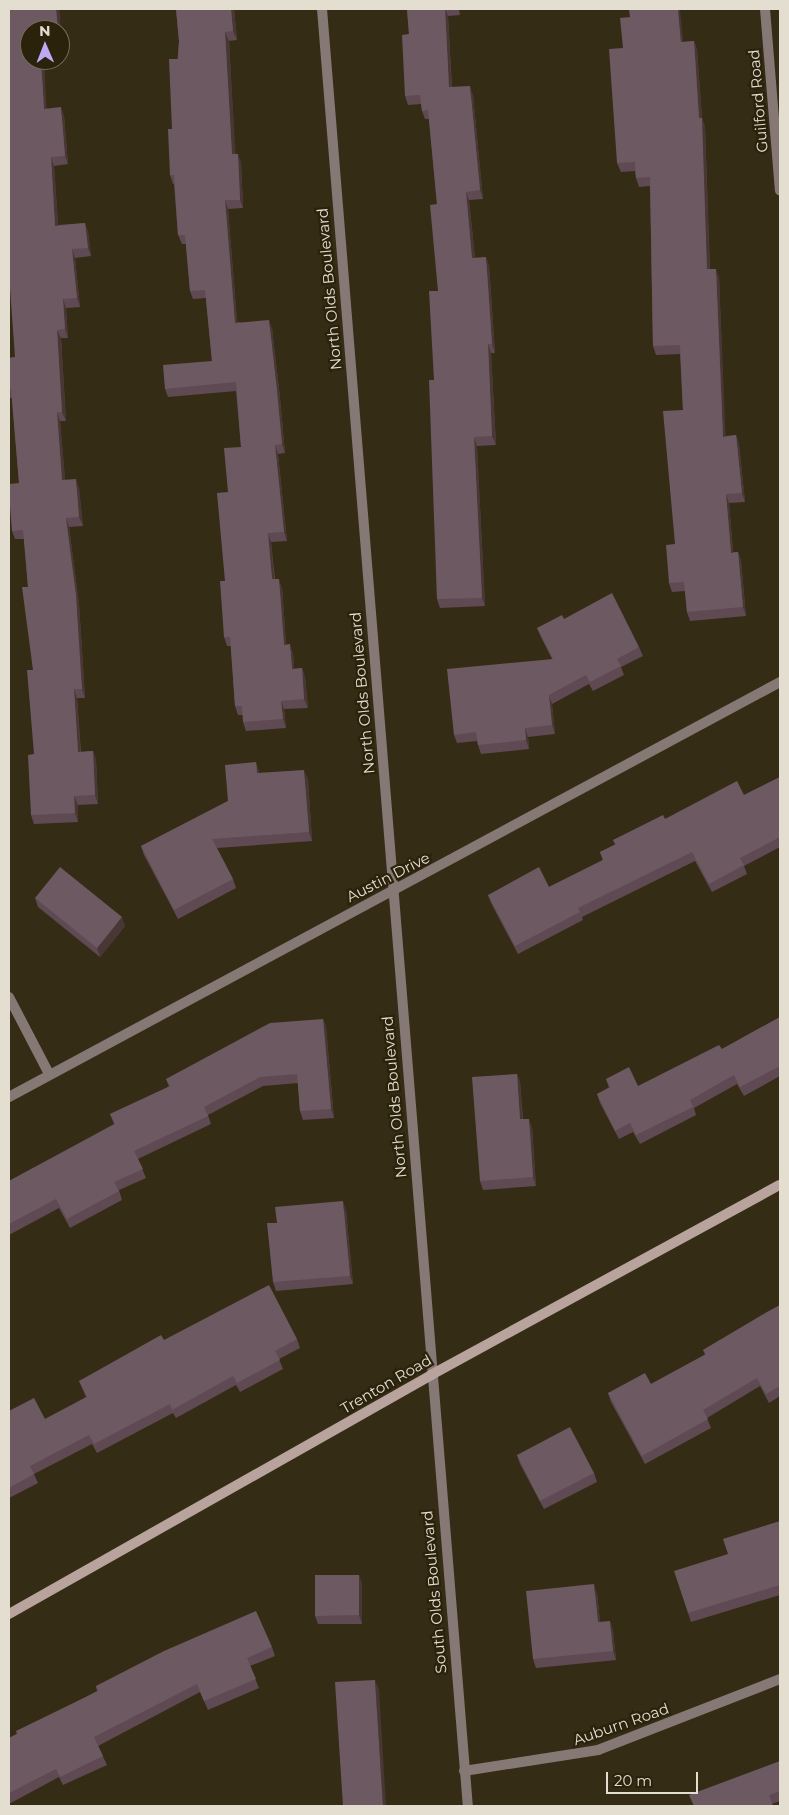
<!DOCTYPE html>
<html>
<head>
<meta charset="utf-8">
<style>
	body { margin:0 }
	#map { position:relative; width:789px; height:1815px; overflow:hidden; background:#352c16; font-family:Montserrat,sans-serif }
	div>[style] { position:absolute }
	.street>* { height:10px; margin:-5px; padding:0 5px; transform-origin:5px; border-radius:5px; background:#867975 }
	.secondary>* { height:10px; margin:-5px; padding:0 5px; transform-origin:5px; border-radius:5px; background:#b8a39d }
	.wall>* { inset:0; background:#5f4953 }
	.shaded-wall>* { inset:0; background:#483735 }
	.building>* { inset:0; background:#6d5961 }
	span { translate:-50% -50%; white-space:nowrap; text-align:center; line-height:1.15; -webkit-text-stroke:4.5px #2b220c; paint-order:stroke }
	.street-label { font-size:15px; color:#e4ded1 }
	.frame { position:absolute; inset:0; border:10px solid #e4ded1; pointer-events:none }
	.north { position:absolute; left:20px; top:20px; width:50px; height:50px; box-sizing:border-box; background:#2b220c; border:1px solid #756d5b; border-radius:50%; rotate:359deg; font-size:14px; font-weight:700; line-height:20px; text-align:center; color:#e4ded1 }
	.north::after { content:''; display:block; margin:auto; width:18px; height:22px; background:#bfa9f4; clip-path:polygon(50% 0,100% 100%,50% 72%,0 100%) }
	.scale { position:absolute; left:606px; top:1772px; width:92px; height:22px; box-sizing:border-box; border:2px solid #e4ded1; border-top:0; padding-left:6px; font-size:15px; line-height:18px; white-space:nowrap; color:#e4ded1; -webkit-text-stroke:4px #2b220c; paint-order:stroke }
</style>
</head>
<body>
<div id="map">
	<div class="street">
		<i style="left:322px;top:9px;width:1803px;rotate:85.36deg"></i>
		<i style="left:765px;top:9px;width:182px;rotate:85.3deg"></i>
		<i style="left:9px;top:997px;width:87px;rotate:62.5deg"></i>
		<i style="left:9px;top:1097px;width:876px;rotate:-28.29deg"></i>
		<i style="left:464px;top:1771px;width:136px;rotate:-8.9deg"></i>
		<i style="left:598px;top:1750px;width:195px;rotate:-21.3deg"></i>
	</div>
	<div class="secondary">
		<i style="left:9px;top:1614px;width:485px;rotate:-29.5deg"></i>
		<i style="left:431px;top:1375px;width:397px;rotate:-28.6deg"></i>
	</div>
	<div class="wall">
		<i style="clip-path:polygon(evenodd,9px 9px,59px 9px,63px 63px,44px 64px,46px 108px,64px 116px,68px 164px,54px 166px,58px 225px,85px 223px,88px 232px,91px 256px,75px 258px,80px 307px,66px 308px,68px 338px,61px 338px,66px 421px,60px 421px,65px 480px,79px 488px,83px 526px,69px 527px,79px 604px,85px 698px,77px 698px,81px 752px,93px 751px,96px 760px,98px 804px,78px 805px,78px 822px,34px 824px,31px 815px,34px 754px,33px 670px,28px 587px,24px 539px,15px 539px,12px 531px,19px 483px,12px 398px,9px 398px,9px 358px,15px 357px,9px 9px,60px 30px,60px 60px,30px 60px,60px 30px)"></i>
		<i style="clip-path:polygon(176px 9px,234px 9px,237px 40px,229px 41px,235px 154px,241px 162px,243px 208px,228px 209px,237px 322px,272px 328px,280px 398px,285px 453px,278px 454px,287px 541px,271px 542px,275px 579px,282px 588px,286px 645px,293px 653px,294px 669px,302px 668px,305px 677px,308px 708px,284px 709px,286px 728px,246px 731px,243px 722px,243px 715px,238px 715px,235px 706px,231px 646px,227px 646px,224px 637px,225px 581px,228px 492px,241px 447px,236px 391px,168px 397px,165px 389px,212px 361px,206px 298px,193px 299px,190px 291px,186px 244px,182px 244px,178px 235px,174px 184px,173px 184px,170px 175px,172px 129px,179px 41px)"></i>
		<i style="clip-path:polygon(407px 9px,459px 9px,460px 15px,448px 16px,452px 87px,473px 95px,483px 199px,469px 200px,475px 258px,489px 265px,495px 353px,491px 353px,496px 445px,477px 446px,485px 606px,440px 608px,437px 599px,434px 380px,438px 291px,437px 204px,429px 119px,425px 119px,422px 111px,421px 104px,408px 105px,405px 96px,409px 34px)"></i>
		<i style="clip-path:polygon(630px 17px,683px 42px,694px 41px,697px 50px,702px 118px,705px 127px,710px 269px,719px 277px,725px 436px,736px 435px,739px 444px,745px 502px,729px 503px,733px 552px,738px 552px,741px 561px,746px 616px,690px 621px,687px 612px,685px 591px,672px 592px,669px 583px,675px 544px,683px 410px,680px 354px,656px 355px,653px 346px,650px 186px,639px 187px,636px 178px,635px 171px,621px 172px,617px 163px,623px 48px)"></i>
		<i style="clip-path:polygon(564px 619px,639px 647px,643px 656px,621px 667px,624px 675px,593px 691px,589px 684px,552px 704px,555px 734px,528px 737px,529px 749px,481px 754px,478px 745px,477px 741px,457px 743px,454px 735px,552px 659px,541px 637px,537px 628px)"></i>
		<i style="clip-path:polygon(256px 762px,259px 773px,308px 779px,312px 841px,217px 848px,233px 879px,236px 888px,178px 919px,144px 855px,141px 846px,228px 801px)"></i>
		<i style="clip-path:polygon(780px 777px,780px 847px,744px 866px,747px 874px,712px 892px,695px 861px,582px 917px,583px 920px,518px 954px,491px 903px,488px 895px,549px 887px,603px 860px,600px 852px,615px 845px,613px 840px,665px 819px,744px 795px)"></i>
		<i style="clip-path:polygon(35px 898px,125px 926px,100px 957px,38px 907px)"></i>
		<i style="clip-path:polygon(780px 1017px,780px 1076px,744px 1096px,737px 1084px,694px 1108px,696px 1115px,640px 1144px,633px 1132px,619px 1139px,600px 1103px,597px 1094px,609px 1088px,606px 1079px,638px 1086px,722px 1049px)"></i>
		<i style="clip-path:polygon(323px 1019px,326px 1027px,334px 1118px,303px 1120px,300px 1111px,298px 1083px,263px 1086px,208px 1115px,211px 1124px,138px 1159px,146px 1178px,119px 1190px,122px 1200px,70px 1228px,59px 1208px,9px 1235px,9px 1181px,114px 1124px,110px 1114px,169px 1087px,166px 1079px)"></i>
		<i style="clip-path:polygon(517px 1074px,520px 1082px,523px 1119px,532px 1127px,536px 1186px,483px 1190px,480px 1181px)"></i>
		<i style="clip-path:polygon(346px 1210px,353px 1284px,276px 1291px,273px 1282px,277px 1223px)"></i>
		<i style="clip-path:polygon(780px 1305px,780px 1396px,769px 1403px,760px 1386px,707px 1418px,711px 1428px,645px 1464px,611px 1402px,608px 1393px,651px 1384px,705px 1355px,703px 1350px)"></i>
		<i style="clip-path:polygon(297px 1339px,300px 1348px,279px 1359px,283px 1369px,240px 1392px,236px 1385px,176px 1418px,173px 1413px,97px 1453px,92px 1444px,34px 1474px,38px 1483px,9px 1498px,9px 1411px,45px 1419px,86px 1397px,79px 1381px,164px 1340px)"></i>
		<i style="clip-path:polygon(517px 1455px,594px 1473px,597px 1482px,544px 1509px,520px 1464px)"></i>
		<i style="clip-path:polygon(780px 1521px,780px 1595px,691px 1622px,688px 1613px,728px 1554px)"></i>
		<i style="clip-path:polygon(362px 1583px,362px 1624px,318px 1624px,315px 1616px)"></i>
		<i style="clip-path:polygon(597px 1593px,600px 1622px,613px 1630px,616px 1660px,536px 1668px,533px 1659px)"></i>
		<i style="clip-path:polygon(272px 1647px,275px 1656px,250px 1666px,259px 1688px,208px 1710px,200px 1692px,98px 1746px,107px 1765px,63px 1785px,59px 1777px,9px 1804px,9px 1738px,97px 1691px,96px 1686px)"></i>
		<i style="clip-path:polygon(780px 1761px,780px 1801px,772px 1804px,694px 1806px)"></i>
	</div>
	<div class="shaded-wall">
		<i style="clip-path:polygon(56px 9px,59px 9px,63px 63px,60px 55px,60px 30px,58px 30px)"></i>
		<i style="clip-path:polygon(231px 9px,234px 9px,237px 40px,233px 31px)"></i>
		<i style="clip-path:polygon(445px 9px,448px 16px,452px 96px,449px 87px)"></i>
		<i style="clip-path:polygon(678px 9px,680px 9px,684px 50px,681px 42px)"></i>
		<i style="clip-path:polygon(225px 32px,229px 41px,236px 162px,232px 154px)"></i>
		<i style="clip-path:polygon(694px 41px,697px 50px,702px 118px,705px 127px,710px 278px,707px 269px,699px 118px)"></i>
		<i style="clip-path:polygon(41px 60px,42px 60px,44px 64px,47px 117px,44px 109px)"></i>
		<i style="clip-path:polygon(470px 86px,473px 95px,483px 199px,480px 190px)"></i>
		<i style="clip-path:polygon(61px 107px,64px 116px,68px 164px,65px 156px)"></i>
		<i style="clip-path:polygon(238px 154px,241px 162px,243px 208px,240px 200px)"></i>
		<i style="clip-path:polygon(51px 157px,54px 166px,59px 234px,55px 226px)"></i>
		<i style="clip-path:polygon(466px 192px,469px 200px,476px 267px,472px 258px)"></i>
		<i style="clip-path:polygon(225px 200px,228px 209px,238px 331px,235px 323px)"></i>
		<i style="clip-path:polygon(85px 223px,88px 232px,91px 256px,88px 248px)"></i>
		<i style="clip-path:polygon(72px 249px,75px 258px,80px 307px,77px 298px)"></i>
		<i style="clip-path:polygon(486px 257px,489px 265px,495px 353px,492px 344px)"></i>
		<i style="clip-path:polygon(716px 269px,719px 277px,726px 445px,723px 437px)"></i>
		<i style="clip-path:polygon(63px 299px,66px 308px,68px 338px,65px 329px)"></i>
		<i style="clip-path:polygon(269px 320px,272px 328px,280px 398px,285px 453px,282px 444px)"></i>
		<i style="clip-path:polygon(57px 330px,61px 338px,66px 421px,62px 412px)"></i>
		<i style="clip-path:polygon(488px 344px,491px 353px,496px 445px,492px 436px)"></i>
		<i style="clip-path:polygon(57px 412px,60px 421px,66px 489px,62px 480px)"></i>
		<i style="clip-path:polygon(736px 435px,739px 444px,745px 502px,742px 493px)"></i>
		<i style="clip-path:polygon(474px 437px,477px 446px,485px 606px,482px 598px)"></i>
		<i style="clip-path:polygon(275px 445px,278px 454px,287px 541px,284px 532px)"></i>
		<i style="clip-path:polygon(76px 479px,79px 488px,83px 526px,79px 517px)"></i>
		<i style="clip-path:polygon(726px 494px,729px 503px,734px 561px,731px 553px)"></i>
		<i style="clip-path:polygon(66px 518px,69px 527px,79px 604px,85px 698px,82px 689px)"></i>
		<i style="clip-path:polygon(268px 533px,271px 542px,275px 588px,272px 579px)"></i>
		<i style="clip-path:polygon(738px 552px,741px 561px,746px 616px,743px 607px)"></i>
		<i style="clip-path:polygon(279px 579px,282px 588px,287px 653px,284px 645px)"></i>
		<i style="clip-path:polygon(290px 644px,293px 653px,295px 678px,292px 669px)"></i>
		<i style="clip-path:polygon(302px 668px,305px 677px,308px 708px,304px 699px)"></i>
		<i style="clip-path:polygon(74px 689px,77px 698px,81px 761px,78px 752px)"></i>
		<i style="clip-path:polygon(549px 695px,552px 704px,555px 734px,552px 725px)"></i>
		<i style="clip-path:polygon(281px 701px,284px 709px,286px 728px,283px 719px)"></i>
		<i style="clip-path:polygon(525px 728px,528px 737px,529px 749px,526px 740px)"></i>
		<i style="clip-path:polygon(93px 751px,96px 760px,98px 804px,95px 795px)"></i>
		<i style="clip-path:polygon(256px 762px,259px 771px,260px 782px,257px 773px)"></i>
		<i style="clip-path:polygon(304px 770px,308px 779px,312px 841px,309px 832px)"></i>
		<i style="clip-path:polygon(74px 796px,78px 805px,78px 822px,75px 813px)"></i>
		<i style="clip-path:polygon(122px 917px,125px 926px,100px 957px,97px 948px)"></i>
		<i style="clip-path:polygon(323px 1019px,326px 1027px,334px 1118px,331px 1109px)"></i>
		<i style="clip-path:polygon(517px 1074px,520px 1082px,523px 1128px,520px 1119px)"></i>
		<i style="clip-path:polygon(529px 1119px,532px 1127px,536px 1186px,533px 1177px)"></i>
		<i style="clip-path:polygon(343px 1201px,346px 1210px,353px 1284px,350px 1276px)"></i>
		<i style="clip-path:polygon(359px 1575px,362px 1583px,362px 1624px,359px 1615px)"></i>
		<i style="clip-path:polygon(594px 1584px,597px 1593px,601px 1631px,598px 1622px)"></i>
		<i style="clip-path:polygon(610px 1621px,613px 1630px,616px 1660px,613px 1651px)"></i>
		<i style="clip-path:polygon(375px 1680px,379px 1689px,386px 1806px,383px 1806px)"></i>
	</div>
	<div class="building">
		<i style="clip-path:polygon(9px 9px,56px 9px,58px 30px,30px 30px,30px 60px,41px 60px,44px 109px,61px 107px,65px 156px,51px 157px,55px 226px,85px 223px,88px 248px,72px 249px,77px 298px,63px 299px,65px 329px,57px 330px,62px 412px,57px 412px,62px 480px,76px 479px,79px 517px,66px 518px,76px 595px,82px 689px,74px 689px,78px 752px,93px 751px,95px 795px,74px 796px,75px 813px,31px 815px,28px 755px,34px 754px,27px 670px,33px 670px,22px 587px,28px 587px,23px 530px,12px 531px,9px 494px,9px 484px,19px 483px,11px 389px,9px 389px,9px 358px,15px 357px,9px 275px)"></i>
		<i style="clip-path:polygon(176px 9px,231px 9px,233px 31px,225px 32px,232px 154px,238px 154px,240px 200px,225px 200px,235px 323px,269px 320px,277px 390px,282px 444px,275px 445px,284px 532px,268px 533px,272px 579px,279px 579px,284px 645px,290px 644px,292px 669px,302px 668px,304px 699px,281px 701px,283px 719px,243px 722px,242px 706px,235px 706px,230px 637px,224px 637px,220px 581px,225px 581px,217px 493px,228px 492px,224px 448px,241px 447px,236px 382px,165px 389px,163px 365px,212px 361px,205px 290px,190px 291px,185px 235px,178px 235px,174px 175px,170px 175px,168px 129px,172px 129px,169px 59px,178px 59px,179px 41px)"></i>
		<i style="clip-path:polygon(407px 9px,445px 9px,449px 87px,470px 86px,480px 190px,466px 192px,472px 258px,486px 257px,492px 344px,488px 344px,492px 436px,474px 437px,482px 598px,437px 599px,429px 380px,434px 380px,429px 291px,438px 291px,430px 205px,437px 204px,428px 110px,422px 111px,420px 95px,405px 96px,402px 35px,409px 34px)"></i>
		<i style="clip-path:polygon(629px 9px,678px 9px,681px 42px,694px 41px,699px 118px,702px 118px,707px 269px,716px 269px,723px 437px,736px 435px,742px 493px,726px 494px,731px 553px,738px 552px,743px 607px,687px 612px,684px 582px,669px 583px,666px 545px,675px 544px,663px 411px,683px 410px,680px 345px,653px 346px,650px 177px,636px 178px,635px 162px,617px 163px,609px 49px,623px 48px,620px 18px,630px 17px)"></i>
		<i style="clip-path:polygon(612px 593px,639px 647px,617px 659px,621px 666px,590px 682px,586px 675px,549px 695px,552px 725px,525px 728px,526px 740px,478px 745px,476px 732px,454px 735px,447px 669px,553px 659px,537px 628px,562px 615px,564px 619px)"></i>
		<i style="clip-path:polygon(256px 762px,257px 773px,304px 770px,309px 832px,212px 839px,233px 879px,174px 910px,141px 846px,228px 801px,225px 765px)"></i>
		<i style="clip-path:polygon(780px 777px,780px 837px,740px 858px,744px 865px,709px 884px,692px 852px,578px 908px,580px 912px,515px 946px,488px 895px,539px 867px,549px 887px,603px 860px,600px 852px,616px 844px,613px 840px,663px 815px,665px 819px,737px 781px,744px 795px)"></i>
		<i style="clip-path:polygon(60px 867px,122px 917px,97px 948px,35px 898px)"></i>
		<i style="clip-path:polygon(780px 1017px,780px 1066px,740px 1087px,734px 1075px,690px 1100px,693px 1107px,636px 1135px,630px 1123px,615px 1131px,597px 1094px,610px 1087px,606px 1079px,629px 1067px,638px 1086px,719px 1045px,722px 1049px)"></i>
		<i style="clip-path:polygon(323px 1019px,331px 1109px,300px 1111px,297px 1074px,260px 1077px,204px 1107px,208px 1116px,134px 1151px,143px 1169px,114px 1182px,119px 1191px,67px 1219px,56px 1199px,9px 1224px,9px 1181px,115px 1124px,110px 1114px,170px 1086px,166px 1079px,270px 1023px)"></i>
		<i style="clip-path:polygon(517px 1074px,520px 1119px,529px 1119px,533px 1177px,480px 1181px,472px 1077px)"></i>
		<i style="clip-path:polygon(343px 1201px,350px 1276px,273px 1282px,267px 1223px,277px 1223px,275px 1207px)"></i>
		<i style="clip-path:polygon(269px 1285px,297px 1339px,275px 1351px,280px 1360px,237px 1383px,233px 1376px,172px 1410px,170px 1404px,94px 1444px,89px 1435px,30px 1466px,34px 1474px,9px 1488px,9px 1411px,34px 1398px,45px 1419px,87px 1397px,79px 1381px,161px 1335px,164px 1340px)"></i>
		<i style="clip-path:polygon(780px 1305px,780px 1386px,766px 1394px,757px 1378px,703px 1410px,708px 1419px,642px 1456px,608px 1393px,645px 1373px,651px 1384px,706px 1354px,703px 1350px,767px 1312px)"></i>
		<i style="clip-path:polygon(570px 1427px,594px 1473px,540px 1501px,517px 1455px)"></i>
		<i style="clip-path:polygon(780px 1521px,780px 1585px,688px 1613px,674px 1571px,728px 1554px,723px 1539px)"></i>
		<i style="clip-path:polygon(315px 1575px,359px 1575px,359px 1615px,315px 1616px)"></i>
		<i style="clip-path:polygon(594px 1584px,598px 1622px,610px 1621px,613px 1651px,533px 1659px,526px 1591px)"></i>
		<i style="clip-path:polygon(256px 1611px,272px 1647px,247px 1658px,256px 1679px,204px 1701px,197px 1684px,94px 1737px,103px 1756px,60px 1777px,56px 1769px,9px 1793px,9px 1738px,17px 1734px,16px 1731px,98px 1691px,96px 1686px,164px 1651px)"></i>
		<i style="clip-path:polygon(375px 1680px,383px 1806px,343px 1806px,335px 1682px)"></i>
		<i style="clip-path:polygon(780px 1761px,780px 1791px,769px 1795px,773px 1806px,694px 1806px,689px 1795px)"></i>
	</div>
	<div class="street-label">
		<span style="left:758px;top:101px;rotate:-95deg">Guilford Road</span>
		<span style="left:329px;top:289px;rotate:-95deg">North Olds Boulevard</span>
		<span style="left:362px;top:693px;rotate:-95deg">North Olds Boulevard</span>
		<span style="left:388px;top:877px;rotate:-27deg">Austin Drive</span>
		<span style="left:394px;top:1097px;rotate:-95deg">North Olds Boulevard</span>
		<span style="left:386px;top:1384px;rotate:-30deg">Trenton Road</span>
		<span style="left:434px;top:1592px;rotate:-95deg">South Olds Boulevard</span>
		<span style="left:621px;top:1724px;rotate:-19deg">Auburn Road</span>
	</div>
	<div class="frame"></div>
	<div class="north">N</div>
	<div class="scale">20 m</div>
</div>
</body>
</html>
